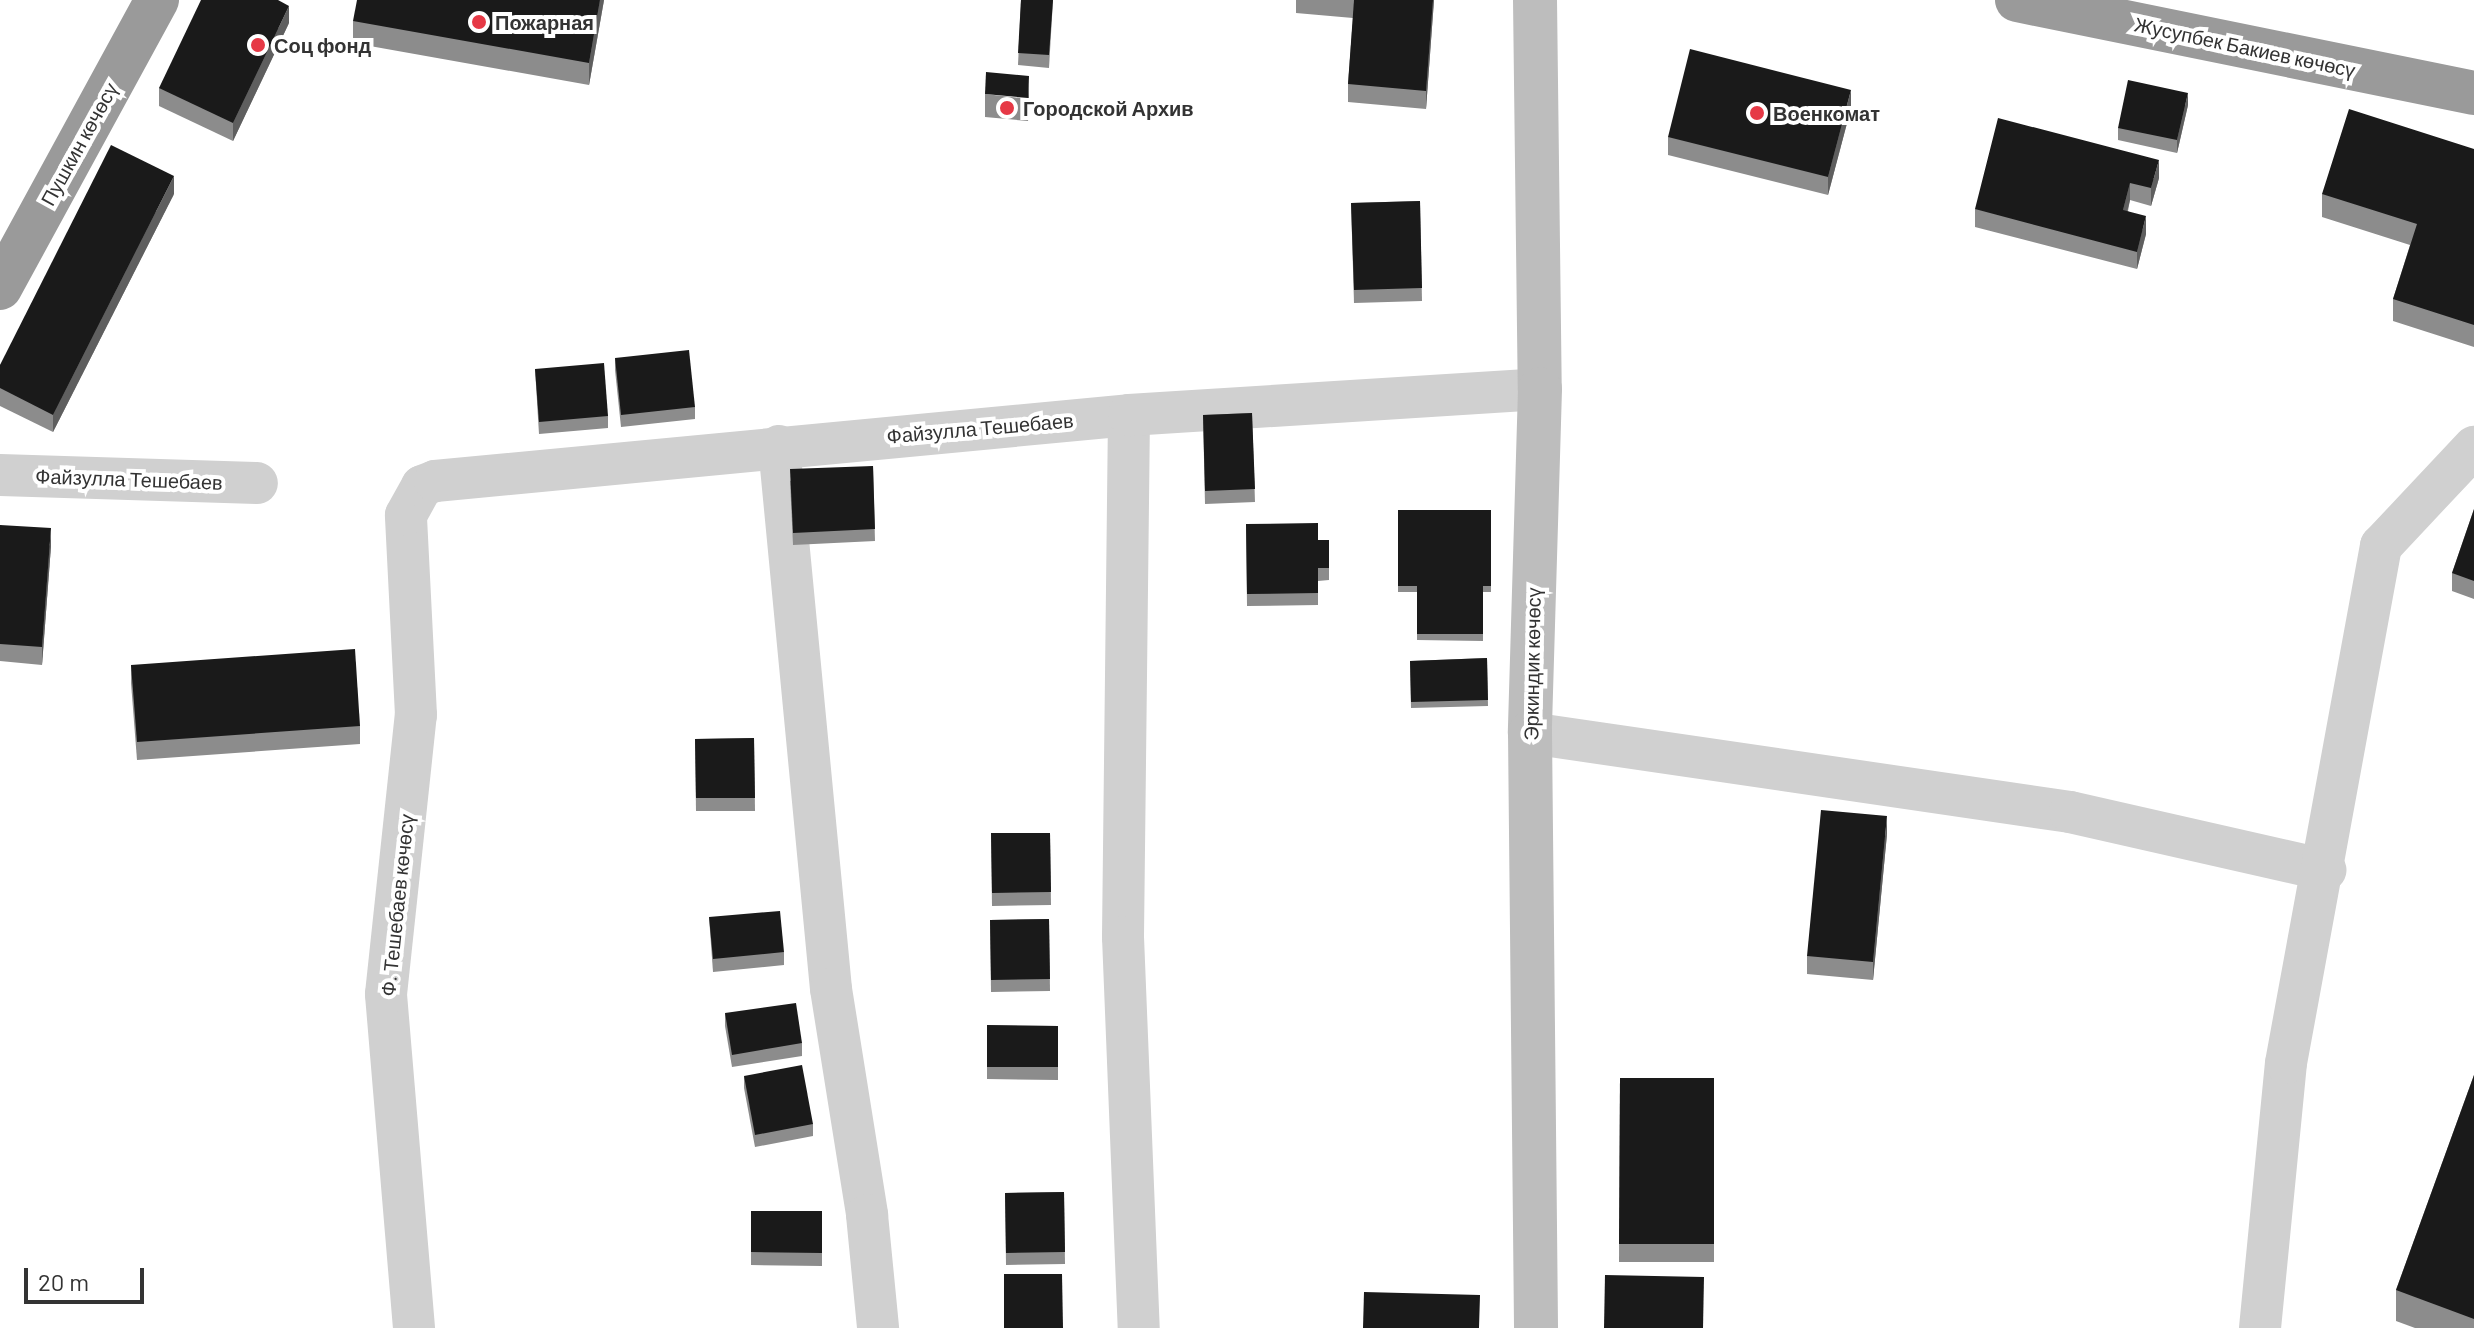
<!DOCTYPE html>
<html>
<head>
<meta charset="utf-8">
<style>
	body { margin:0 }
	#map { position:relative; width:2474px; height:1328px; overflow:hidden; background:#fff; font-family:Barlow,sans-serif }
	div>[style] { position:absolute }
	.street>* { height:42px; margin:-21px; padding:0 21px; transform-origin:21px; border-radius:21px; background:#d0d0d0 }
	.secondary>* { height:44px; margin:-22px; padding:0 22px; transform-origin:22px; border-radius:22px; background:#bdbdbd }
	.highway>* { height:44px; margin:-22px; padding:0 22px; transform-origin:22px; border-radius:22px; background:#9a9a9a }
	.wall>* { inset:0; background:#8c8c8c }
	.shaded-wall>* { inset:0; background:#5f5f5f }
	.building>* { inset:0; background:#1a1a1a }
	.dots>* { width:22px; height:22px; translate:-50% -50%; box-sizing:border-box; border:4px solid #fff; border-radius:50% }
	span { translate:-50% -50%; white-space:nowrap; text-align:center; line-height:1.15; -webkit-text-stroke:8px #fff; paint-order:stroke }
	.poi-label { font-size:20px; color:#333; font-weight:700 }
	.left { translate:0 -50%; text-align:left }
	.street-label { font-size:20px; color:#333 }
	.scale { position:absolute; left:24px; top:1268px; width:120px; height:36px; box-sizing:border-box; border:4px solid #333; border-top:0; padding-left:10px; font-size:24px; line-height:28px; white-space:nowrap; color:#333; -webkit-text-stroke:6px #fff; paint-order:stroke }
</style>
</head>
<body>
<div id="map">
	<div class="street">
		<i style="left:1129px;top:415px;width:522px;rotate:90.66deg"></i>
		<i style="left:1123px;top:937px;width:391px;rotate:87.7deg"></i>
		<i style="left:779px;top:446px;width:545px;rotate:84.53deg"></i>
		<i style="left:831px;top:989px;width:229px;rotate:80.9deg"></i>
		<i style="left:867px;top:1215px;width:114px;rotate:84.4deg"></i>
		<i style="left:0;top:475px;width:257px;rotate:1.8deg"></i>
		<i style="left:1530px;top:733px;width:546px;rotate:8.32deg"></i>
		<i style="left:2070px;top:812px;width:262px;rotate:12.8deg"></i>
		<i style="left:414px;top:1328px;width:335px;rotate:-94.8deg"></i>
		<i style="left:386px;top:994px;width:281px;rotate:-83.9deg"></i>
		<i style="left:416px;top:715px;width:200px;rotate:-92.9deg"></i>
		<i style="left:406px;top:515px;width:33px;rotate:-61deg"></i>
		<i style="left:422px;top:486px;width:14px;rotate:-21deg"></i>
		<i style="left:435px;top:481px;width:697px;rotate:-5.43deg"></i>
		<i style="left:1129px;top:415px;width:412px;rotate:-3.6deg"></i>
		<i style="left:2260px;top:1328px;width:266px;rotate:-84.4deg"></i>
		<i style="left:2286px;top:1063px;width:526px;rotate:-79.59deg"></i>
		<i style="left:2381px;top:546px;width:136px;rotate:-46.8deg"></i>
	</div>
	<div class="secondary">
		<i style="left:1535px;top:0;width:389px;rotate:89.3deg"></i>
		<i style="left:1540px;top:389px;width:344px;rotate:91.7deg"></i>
		<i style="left:1530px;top:733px;width:595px;rotate:89.42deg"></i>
	</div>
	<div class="highway">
		<i style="left:2017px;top:0;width:466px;rotate:11.5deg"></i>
		<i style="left:0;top:288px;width:328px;rotate:-61.4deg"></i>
	</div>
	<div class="wall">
		<i style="clip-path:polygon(604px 0,589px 85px,353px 43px,353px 21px)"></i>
		<i style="clip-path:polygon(1021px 0,1053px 0,1049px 68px,1018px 65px)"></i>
		<i style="clip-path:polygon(1296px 0,1434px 0,1426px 109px,1348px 102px,1348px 84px,1353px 18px,1296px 13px)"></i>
		<i style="clip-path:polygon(289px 23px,233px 141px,159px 106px,159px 88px)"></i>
		<i style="clip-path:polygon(985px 94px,1029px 99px,1028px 121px,985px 117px)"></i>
		<i style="clip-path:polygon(2188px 105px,2177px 153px,2118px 140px,2118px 128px)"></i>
		<i style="clip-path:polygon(1851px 108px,1828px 195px,1668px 155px,1668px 137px)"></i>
		<i style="clip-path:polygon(2474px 149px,2474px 347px,2393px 321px,2393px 299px,2410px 245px,2322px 217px,2322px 194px)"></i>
		<i style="clip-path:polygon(2159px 178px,2151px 206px,2130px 200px,2128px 211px,2146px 234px,2137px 269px,1975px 227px,1975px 209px)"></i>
		<i style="clip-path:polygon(174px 194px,53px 432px,0 406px,0 365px)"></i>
		<i style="clip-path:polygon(1420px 201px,1422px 301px,1354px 303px,1351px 203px)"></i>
		<i style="clip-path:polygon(615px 358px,695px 407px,695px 419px,621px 427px,615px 370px)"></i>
		<i style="clip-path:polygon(535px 369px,608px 416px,608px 428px,539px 434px)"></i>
		<i style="clip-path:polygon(1252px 413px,1255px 502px,1205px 504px,1203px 415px)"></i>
		<i style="clip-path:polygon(873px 466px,875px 541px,793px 545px,790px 481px)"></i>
		<i style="clip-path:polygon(2474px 509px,2474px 599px,2452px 591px,2452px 573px)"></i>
		<i style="clip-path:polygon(1398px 510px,1491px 510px,1491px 592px,1483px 592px,1483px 641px,1417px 640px,1417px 592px,1398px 592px)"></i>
		<i style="clip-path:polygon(1246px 524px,1318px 540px,1329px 568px,1329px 580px,1318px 581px,1318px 605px,1247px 606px)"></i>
		<i style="clip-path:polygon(0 525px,51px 546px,42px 665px,0 661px)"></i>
		<i style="clip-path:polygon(1487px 658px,1488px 706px,1411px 708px,1410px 661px)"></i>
		<i style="clip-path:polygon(131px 665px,360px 726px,360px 744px,137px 760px,131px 683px)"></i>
		<i style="clip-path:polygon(754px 738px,755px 811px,696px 811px,695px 739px)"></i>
		<i style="clip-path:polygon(991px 833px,1050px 833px,1051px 905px,992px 906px)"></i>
		<i style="clip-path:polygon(1887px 834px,1873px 980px,1807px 974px,1807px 956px)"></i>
		<i style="clip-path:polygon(709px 917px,784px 952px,784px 965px,713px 972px)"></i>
		<i style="clip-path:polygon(1049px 919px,1050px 991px,991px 992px,990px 920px)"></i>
		<i style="clip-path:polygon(725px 1013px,802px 1043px,802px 1056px,732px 1067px,725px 1026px)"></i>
		<i style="clip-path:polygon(987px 1025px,1058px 1026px,1058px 1080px,987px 1079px)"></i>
		<i style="clip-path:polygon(2474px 1075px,2474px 1328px,2415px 1328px,2396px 1321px,2396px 1290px)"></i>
		<i style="clip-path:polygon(744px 1076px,813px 1124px,813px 1136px,755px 1147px,744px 1088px)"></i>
		<i style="clip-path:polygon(1620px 1078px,1714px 1078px,1714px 1262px,1619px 1262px)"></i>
		<i style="clip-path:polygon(1064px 1192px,1065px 1264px,1006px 1265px,1005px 1193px)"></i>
		<i style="clip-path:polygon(751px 1211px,822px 1211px,822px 1266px,751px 1265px)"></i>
	</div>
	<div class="shaded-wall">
		<i style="clip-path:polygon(600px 0,604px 0,589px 85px,589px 63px)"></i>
		<i style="clip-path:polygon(1433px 0,1434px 0,1426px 109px,1426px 91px)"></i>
		<i style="clip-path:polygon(289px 6px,289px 23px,233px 141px,233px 123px)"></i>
		<i style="clip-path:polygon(1029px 76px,1029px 99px,1028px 121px,1028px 98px)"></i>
		<i style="clip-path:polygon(1851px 90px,1851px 108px,1828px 195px,1828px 177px)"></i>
		<i style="clip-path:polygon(2188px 93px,2188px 105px,2177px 153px,2177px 140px)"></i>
		<i style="clip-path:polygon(2159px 160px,2159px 178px,2151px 206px,2151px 188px)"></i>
		<i style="clip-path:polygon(174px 176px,174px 194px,53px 432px,53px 415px)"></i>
		<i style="clip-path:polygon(2130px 183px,2130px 200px,2123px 228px,2123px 210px)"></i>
		<i style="clip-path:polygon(2146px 216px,2146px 234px,2137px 269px,2137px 252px)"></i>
		<i style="clip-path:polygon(51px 528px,51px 546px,42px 665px,42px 647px)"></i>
		<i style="clip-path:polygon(1887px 816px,1887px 834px,1873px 980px,1873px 962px)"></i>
	</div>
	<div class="building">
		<i style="clip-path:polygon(201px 0,278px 0,289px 6px,233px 123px,159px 88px)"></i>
		<i style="clip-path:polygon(357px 0,600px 0,589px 63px,353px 21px)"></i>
		<i style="clip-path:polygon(1021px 0,1053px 0,1049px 55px,1018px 53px)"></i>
		<i style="clip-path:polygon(1354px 0,1433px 0,1426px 91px,1348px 84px)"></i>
		<i style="clip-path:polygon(1690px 49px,1851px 90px,1828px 177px,1668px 137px)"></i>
		<i style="clip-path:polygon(986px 72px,1029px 76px,1028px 98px,985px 94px)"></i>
		<i style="clip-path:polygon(2128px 80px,2188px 93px,2177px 140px,2118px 128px)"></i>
		<i style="clip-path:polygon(2349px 109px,2474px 149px,2474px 325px,2393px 299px,2417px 224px,2322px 194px)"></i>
		<i style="clip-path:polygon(1998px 118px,2159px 160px,2151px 188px,2130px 183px,2123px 210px,2146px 216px,2137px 252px,1975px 209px)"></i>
		<i style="clip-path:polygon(111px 145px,174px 176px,53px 415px,0 388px,0 365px)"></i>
		<i style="clip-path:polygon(1420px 201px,1422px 288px,1354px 290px,1351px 203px)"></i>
		<i style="clip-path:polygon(689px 350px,695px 407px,621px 415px,615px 358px)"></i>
		<i style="clip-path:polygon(604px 363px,608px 416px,539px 422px,535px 369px)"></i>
		<i style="clip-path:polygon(1252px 413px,1255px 489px,1205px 491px,1203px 415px)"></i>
		<i style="clip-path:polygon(873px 466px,875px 529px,793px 533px,790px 469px)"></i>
		<i style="clip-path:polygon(2474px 509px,2474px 581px,2452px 573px)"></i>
		<i style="clip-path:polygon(1398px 510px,1491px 510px,1491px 586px,1483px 586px,1483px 634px,1417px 634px,1417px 586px,1398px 586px)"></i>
		<i style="clip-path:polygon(1318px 523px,1318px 540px,1329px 540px,1329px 568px,1318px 568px,1318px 593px,1247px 594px,1246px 524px)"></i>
		<i style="clip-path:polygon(0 525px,51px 528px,42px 647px,0 644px)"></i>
		<i style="clip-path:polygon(355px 649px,360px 726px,137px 742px,131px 665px)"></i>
		<i style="clip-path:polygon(1487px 658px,1488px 700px,1411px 702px,1410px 661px)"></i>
		<i style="clip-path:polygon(754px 738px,755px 798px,696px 798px,695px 739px)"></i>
		<i style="clip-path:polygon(1821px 810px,1887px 816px,1873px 962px,1807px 956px)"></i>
		<i style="clip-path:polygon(991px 833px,1050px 833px,1051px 892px,992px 893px)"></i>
		<i style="clip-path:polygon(780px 911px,784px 952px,713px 959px,709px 917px)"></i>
		<i style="clip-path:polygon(1049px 919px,1050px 979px,991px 980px,990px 920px)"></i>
		<i style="clip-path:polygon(796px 1003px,802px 1043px,732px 1055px,725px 1013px)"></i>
		<i style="clip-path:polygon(987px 1025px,1058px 1026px,1058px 1067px,987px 1067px)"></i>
		<i style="clip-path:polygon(802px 1065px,813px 1124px,755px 1135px,744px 1076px)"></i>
		<i style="clip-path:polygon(2474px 1075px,2474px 1319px,2396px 1290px)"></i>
		<i style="clip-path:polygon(1620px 1078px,1714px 1078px,1714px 1244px,1619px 1244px)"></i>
		<i style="clip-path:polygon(1064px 1192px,1065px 1252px,1006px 1253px,1005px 1193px)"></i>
		<i style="clip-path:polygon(751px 1211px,822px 1211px,822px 1253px,751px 1252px)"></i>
		<i style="clip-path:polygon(1004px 1274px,1062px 1274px,1063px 1328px,1004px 1328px)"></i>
		<i style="clip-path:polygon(1605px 1275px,1704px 1277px,1703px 1328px,1604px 1328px)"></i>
		<i style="clip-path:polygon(1364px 1292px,1480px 1295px,1479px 1328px,1363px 1328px)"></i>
	</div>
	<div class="dots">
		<i style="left:479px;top:22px;background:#e63946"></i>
		<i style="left:258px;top:45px;background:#e63946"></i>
		<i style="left:1007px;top:108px;background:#e63946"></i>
		<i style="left:1757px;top:113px;background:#e63946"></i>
	</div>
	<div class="poi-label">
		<span class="left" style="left:495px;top:22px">Пожарная</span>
		<span class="left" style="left:274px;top:45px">Соц фонд</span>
		<span class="left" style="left:1023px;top:108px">Городской Архив</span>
		<span class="left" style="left:1773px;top:113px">Военкомат</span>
	</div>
	<div class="street-label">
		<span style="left:2245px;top:47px;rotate:12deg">Жусупбек Бакиев көчөсү</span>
		<span style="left:79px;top:144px;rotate:-61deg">Пушкин көчөсү</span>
		<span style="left:980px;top:428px;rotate:-5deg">Файзулла Тешебаев</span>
		<span style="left:129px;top:479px;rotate:2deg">Файзулла Тешебаев</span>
		<span style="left:1532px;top:664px;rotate:-89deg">Эркиндик көчөсү</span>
		<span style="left:397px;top:905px;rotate:-84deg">Ф. Тешебаев көчөсү</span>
	</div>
	<div class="scale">20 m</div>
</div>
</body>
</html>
